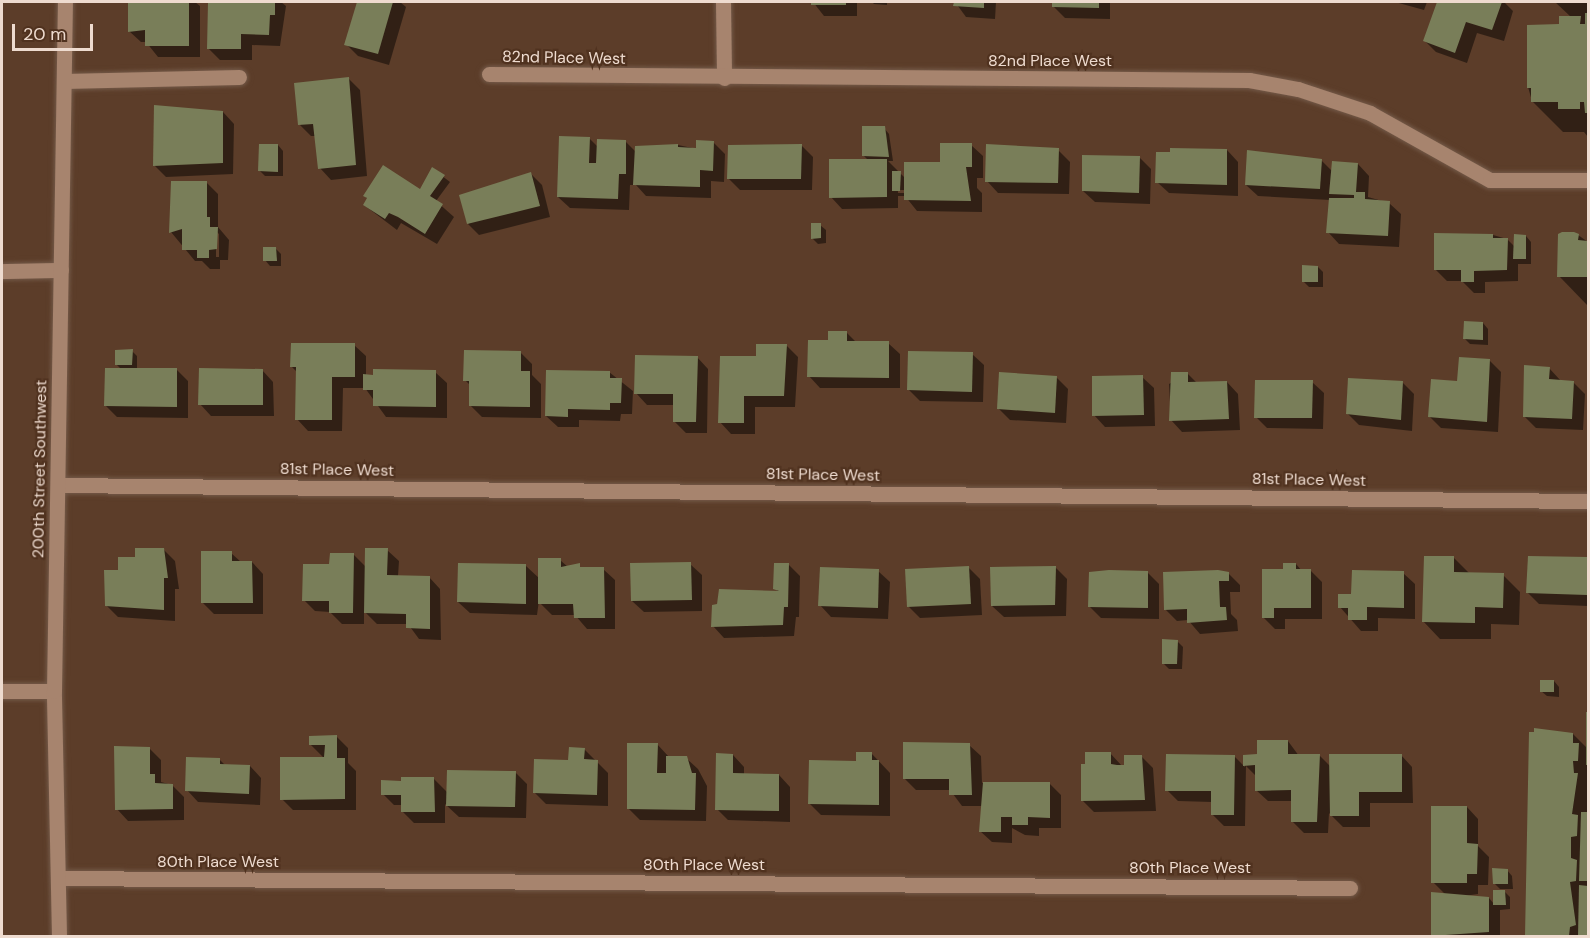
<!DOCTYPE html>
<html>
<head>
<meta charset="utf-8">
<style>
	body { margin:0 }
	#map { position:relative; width:1590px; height:938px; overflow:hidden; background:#5c3d29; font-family:"DM Sans",sans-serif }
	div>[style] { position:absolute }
	.shadow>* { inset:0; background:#0007 }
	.building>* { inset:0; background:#797e59 }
	.roads { filter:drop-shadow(0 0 2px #745a49) drop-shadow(0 0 2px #745a49) }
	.minor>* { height:15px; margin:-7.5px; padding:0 7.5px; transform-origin:7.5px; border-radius:7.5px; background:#a7846e }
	span { translate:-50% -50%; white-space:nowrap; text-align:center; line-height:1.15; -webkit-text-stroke:4.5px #50321f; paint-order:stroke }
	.street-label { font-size:16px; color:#eedbcf }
	.frame { position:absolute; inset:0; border:3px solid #eedbcf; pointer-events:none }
	.scale { position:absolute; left:12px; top:24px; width:81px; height:27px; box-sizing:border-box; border:3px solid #eedbcf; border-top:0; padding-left:8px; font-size:18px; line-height:21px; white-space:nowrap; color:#eedbcf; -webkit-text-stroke:4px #50321f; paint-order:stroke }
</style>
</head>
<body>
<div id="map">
	<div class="shadow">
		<i style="clip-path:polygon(129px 2px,195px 2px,200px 6px,200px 57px,158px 57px,146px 42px,141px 42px,129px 31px)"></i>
		<i style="clip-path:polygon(209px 2px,281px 2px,286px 6px,280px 46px,252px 45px,252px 60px,220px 60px,208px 48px)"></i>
		<i style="clip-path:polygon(358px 2px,400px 2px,406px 7px,389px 65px,358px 56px,346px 44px)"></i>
		<i style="clip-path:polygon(813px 2px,857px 2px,857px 16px,824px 16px)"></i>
		<i style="clip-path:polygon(872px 2px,887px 2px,887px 5px,874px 4px)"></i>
		<i style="clip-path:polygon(955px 2px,996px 2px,995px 19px,966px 17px)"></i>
		<i style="clip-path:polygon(1054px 2px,1110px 2px,1110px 19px,1065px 18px,1054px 7px)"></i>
		<i style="clip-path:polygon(1395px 2px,1427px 2px,1424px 10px)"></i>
		<i style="clip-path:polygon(1438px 2px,1504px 2px,1513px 11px,1504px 41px,1477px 33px,1467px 63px,1436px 52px,1425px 41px)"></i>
		<i style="clip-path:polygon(1555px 2px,1588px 2px,1588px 137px,1584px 132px,1563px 132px,1532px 101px,1528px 87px,1561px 25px,1571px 17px)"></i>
		<i style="clip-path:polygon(349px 79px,360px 90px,367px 176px,331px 180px,320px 168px,316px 136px,311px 136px,300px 125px)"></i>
		<i style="clip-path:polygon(223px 112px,234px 124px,233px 174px,166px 177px,154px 165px)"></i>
		<i style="clip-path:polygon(evenodd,884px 128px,889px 134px,893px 161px,888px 161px,905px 178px,941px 164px,971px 145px,983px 156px,983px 178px,977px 178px,977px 188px,982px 193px,982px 212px,917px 211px,905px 196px,898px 196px,898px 208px,842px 209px,831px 197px,868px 160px,864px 156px,884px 128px,898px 190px,908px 190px,908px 193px,898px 193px,898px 190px)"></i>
		<i style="clip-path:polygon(589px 138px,598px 147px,626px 142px,636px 152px,678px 145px,697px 149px,713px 142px,725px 154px,724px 182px,711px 181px,711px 198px,646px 196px,636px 185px,630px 185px,629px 210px,570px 208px,558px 197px)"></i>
		<i style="clip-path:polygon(278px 145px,283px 151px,283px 176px,265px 176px,260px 171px)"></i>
		<i style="clip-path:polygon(801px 145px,813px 157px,812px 190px,740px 190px,728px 178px)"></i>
		<i style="clip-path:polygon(1058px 150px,1070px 162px,1069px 194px,998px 193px,987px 181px)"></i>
		<i style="clip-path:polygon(1227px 150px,1238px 162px,1238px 196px,1169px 193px,1157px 182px)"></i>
		<i style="clip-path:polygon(1139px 157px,1151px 169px,1150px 204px,1095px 202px,1083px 191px)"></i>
		<i style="clip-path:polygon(1321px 160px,1332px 171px,1358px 164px,1369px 176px,1368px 197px,1389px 203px,1401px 214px,1399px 247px,1339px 244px,1328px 232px,1330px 200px,1258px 196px,1246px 185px)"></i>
		<i style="clip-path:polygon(433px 169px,450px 182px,436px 201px,454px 217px,437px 244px,401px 223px,397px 230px,364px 205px,368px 199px,365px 196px,426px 193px)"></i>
		<i style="clip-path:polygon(531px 174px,542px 185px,550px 217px,479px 235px,468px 224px)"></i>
		<i style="clip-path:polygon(evenodd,206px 182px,218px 194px,218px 227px,229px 240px,228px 260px,220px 260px,220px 269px,210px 269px,202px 261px,195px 261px,171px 232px,206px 182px,216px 231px,219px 234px,219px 257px,216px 257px,216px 231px)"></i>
		<i style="clip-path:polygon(820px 225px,826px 230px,826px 243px,818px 244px,812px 238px)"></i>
		<i style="clip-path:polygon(1493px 235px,1507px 239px,1515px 247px,1526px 236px,1531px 242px,1531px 264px,1518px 264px,1518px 281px,1485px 282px,1485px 293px,1474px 293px,1462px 281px,1447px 281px,1435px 269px)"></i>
		<i style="clip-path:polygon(1578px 235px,1588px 242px,1588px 306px,1559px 276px)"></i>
		<i style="clip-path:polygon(276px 249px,281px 254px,281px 266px,270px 266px,265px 260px)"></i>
		<i style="clip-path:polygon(1318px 267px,1323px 272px,1323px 287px,1309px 287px,1303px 281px)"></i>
		<i style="clip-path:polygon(1483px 323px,1488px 329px,1488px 345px,1470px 344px,1464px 338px)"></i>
		<i style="clip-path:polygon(847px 333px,857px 343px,888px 343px,900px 354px,900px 388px,820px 388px,809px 376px,830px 342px)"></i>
		<i style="clip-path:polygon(354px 345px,366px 356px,366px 376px,435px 372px,447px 383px,447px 418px,386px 417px,365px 388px,343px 388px,342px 431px,308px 431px,297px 419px,297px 372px,292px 367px)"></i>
		<i style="clip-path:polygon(787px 346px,798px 357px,795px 407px,755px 407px,755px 434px,731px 434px,720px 422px)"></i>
		<i style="clip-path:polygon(132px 351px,137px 356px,137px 369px,177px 370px,188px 381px,188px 418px,117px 417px,106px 406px,121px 369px,117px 365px)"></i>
		<i style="clip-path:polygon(520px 352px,532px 364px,532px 375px,541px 384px,541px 418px,482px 417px,470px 405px,471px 386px,465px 380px)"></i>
		<i style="clip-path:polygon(972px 354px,984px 365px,983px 402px,920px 401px,908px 389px)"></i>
		<i style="clip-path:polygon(697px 357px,708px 369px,707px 433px,686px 433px,674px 421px,675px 405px,647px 405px,636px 393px)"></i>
		<i style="clip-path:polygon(1489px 360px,1501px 372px,1498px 432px,1441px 428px,1430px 417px,1458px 383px)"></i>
		<i style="clip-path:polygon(1549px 368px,1561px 381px,1573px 382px,1585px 394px,1583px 430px,1536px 428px,1524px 416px)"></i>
		<i style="clip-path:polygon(262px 370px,273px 382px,274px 416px,211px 416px,200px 404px)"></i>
		<i style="clip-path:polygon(609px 372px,633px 391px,632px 414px,621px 414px,620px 421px,579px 420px,579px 427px,558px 427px,546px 416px)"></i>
		<i style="clip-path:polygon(1187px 373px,1197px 383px,1227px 382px,1238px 394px,1240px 430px,1182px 432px,1171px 420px,1169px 384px)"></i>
		<i style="clip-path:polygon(1142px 377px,1154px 388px,1155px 426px,1105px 427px,1094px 415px)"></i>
		<i style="clip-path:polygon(1057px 378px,1068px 389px,1066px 423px,1010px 420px,998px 408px)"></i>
		<i style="clip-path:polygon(1312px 382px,1324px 393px,1323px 429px,1267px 428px,1256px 417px)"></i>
		<i style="clip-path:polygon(1403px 383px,1414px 394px,1412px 431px,1359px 425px,1347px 413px)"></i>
		<i style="clip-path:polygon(163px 549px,175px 561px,179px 589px,175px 589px,175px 621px,118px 617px,107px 606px,119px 571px,136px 558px)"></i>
		<i style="clip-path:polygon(387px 550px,399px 561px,398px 576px,429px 577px,440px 589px,441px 640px,419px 639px,408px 624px,377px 624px,364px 611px,364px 624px,342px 624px,330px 612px,315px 611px,304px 600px,331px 566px,354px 555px,366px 567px)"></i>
		<i style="clip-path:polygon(231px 553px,241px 562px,252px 562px,263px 574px,263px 614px,214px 614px,203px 603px)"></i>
		<i style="clip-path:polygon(1454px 558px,1470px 574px,1503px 575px,1520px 592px,1519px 625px,1491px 624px,1491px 639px,1440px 639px,1423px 621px)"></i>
		<i style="clip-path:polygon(1588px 559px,1588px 606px,1539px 604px,1528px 593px)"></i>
		<i style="clip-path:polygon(560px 560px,568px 567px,603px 569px,615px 580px,615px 629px,587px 629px,575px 615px,552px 615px,540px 603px,540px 593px,537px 615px,470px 613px,458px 602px,526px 566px,540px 579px)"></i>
		<i style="clip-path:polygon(690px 564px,702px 575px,702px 611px,644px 612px,632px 601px)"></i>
		<i style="clip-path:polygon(1296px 564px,1302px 571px,1311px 571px,1322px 582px,1322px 619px,1285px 619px,1285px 629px,1275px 629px,1263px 617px,1284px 571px)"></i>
		<i style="clip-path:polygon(789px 565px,800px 576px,799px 617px,796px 617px,794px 636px,724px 638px,713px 626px,720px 591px,777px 591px)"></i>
		<i style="clip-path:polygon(968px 567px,980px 579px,982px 615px,920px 618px,908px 606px)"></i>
		<i style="clip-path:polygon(1056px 568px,1067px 579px,1066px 616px,1004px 617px,992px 606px)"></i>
		<i style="clip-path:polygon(878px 571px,890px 582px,888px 619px,831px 617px,820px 605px)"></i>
		<i style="clip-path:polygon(1148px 573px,1159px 584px,1159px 619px,1101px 618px,1090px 607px)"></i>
		<i style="clip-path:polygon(1403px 573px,1415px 584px,1415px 619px,1378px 618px,1378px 631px,1361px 631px,1340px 607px,1353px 596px)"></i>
		<i style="clip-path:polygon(1229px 574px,1240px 585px,1240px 592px,1230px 592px,1231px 614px,1237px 620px,1238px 631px,1200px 634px,1188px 620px,1177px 621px,1165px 609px)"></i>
		<i style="clip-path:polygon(1177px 641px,1183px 647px,1182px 669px,1169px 669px,1163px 663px)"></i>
		<i style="clip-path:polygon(1554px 681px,1559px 687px,1559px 697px,1547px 696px,1541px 691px)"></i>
		<i style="clip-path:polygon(1588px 713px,1588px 936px,1526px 936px,1530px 733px,1573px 734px,1587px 748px)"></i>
		<i style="clip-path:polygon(337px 737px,348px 748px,348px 763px,356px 771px,356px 810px,293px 810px,282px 799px,324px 758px,310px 744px)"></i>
		<i style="clip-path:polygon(1288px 741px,1299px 756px,1320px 756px,1331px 767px,1401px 755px,1412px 767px,1413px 803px,1370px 803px,1370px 827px,1343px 827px,1329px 813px,1328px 833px,1304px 833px,1292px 821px,1292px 801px,1268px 801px,1256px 790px,1256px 776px,1246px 766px,1245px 826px,1224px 826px,1212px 814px,1212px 802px,1178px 801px,1167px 790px,1234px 756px,1245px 767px,1245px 757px,1259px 756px)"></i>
		<i style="clip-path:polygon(657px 744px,669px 757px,686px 758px,698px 769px,707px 786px,706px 821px,640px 820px,628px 808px)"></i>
		<i style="clip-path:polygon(969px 745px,981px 756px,982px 783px,1049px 783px,1061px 795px,1061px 828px,1039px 828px,1039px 836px,1025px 835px,1012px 828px,1012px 843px,992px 842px,980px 831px,982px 806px,962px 806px,950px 790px,916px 790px,904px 778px)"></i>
		<i style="clip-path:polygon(150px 749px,161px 760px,161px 782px,172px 785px,184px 797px,184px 820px,128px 821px,117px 809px)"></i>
		<i style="clip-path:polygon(584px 749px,608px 773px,608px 806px,546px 804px,534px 792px)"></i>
		<i style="clip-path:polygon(1110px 753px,1122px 766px,1142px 757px,1153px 768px,1156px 811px,1094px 812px,1082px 800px)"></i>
		<i style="clip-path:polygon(872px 754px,890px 773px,890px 816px,821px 815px,810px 804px)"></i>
		<i style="clip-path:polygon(733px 755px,744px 767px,744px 775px,779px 775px,790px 787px,790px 822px,728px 820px,717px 809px)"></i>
		<i style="clip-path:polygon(219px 759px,225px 765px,250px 766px,261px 778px,260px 805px,198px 802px,187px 790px)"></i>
		<i style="clip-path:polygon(515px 772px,527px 784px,526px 818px,459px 817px,445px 804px,445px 823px,414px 823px,403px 812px,403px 805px,394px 805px,383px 794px,383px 782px,434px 779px,448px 793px)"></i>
		<i style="clip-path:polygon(1467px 807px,1478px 819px,1478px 846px,1489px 857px,1488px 885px,1478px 885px,1478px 894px,1464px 896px,1489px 898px,1494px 904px,1505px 892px,1510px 897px,1510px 909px,1500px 910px,1500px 936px,1432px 936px,1432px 893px,1445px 894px,1433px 882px)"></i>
		<i style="clip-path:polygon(1507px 870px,1512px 876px,1513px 889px,1500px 889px,1494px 883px)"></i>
	</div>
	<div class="building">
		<i style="clip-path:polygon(128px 2px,189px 2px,189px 46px,145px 46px,145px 30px,128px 32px)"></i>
		<i style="clip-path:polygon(208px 2px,275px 2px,275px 15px,270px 15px,269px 35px,241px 34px,241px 49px,207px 49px)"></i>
		<i style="clip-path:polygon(357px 2px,393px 2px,378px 54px,344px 45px)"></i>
		<i style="clip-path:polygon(811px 2px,846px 2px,846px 5px,811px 5px)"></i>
		<i style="clip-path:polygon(954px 2px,984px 2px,984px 8px,953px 6px)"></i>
		<i style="clip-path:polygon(1052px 2px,1099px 2px,1099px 8px,1052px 7px)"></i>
		<i style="clip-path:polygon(1437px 2px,1502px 2px,1492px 30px,1466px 22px,1455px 53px,1423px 41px)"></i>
		<i style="clip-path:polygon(1585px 13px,1588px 13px,1588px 113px,1585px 113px,1584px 102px,1580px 102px,1580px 109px,1558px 109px,1558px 102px,1531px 102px,1531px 88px,1527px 88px,1527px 25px,1559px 24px,1559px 16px,1581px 16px,1580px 24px,1585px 24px)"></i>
		<i style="clip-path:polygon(349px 77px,356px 165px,318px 169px,313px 124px,298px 125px,294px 83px)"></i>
		<i style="clip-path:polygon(154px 105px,223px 111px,223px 163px,153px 166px)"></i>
		<i style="clip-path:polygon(862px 126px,885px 126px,889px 157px,862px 156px)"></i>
		<i style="clip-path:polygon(559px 136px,590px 137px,589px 163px,596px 163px,597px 139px,626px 140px,626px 174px,619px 174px,618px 199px,557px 197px)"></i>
		<i style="clip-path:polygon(696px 140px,714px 141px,713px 171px,700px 170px,700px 187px,633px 185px,635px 146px,678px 144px,678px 147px,696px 148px)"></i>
		<i style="clip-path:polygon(940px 143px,972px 143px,972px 167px,966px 167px,971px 201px,904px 200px,904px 162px,940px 162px)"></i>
		<i style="clip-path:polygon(259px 144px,278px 144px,278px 172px,258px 171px)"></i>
		<i style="clip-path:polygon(802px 144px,801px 179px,727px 179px,728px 145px)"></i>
		<i style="clip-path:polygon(986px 144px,1059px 148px,1058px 183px,985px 182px)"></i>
		<i style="clip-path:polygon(1170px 148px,1227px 149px,1227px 185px,1155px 183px,1156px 152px,1170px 152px)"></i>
		<i style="clip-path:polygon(1247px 150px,1322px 159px,1320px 189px,1245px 185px)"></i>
		<i style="clip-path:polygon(1082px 155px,1140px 156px,1139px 193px,1082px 191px)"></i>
		<i style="clip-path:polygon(829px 159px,887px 159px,887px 197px,829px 198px)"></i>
		<i style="clip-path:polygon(1332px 161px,1358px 163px,1356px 192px,1365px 192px,1365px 199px,1390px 201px,1388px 236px,1326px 233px,1329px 198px,1354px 198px,1354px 195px,1329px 194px)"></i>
		<i style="clip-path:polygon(383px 165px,420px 189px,432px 167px,445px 175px,430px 196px,443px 204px,425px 234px,398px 217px,389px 213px,385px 219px,363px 205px,367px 198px,363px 196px)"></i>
		<i style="clip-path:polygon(892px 171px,901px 171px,900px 191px,892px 191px)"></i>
		<i style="clip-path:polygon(531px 172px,540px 206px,467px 224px,459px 195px)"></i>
		<i style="clip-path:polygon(171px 181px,207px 181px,207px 217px,210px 217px,210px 227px,218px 227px,217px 249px,209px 250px,209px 258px,197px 258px,197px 250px,182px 250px,182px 229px,169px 233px)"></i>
		<i style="clip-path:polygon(811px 223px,821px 223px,821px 238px,811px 239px)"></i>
		<i style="clip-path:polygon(1562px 232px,1574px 232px,1579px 234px,1578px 240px,1588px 241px,1588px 277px,1557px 277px,1558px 234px)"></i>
		<i style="clip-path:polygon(1434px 233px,1493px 234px,1493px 238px,1508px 238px,1507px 270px,1474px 271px,1474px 282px,1461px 282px,1461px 270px,1434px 270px)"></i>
		<i style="clip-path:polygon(1514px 234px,1526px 235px,1526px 259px,1513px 259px)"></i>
		<i style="clip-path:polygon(263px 247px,276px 247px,277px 261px,263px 261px)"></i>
		<i style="clip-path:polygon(1302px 265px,1318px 266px,1318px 282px,1302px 282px)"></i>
		<i style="clip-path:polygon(1464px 321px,1483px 322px,1483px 340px,1463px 339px)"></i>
		<i style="clip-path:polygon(828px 331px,847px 331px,847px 341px,889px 341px,889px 378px,807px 377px,808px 340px,828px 340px)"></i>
		<i style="clip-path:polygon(291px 343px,355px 343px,355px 377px,332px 377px,332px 420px,295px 420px,296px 367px,290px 367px)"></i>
		<i style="clip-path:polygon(756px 344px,787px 344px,784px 396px,744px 396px,744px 423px,718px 423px,720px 356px,756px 356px)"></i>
		<i style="clip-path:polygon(133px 349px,132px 365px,115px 365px,115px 350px)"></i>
		<i style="clip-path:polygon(464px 350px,521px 351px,521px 371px,530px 371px,530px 407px,469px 406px,469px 381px,463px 381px)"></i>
		<i style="clip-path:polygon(908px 351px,973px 352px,972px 392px,907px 390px)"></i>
		<i style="clip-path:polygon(635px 355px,698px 356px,696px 422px,673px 422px,673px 394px,634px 394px)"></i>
		<i style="clip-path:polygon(1459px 357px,1490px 359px,1487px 422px,1428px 417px,1431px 379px,1457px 381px)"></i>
		<i style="clip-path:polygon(1524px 365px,1550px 367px,1549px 379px,1574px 381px,1572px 419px,1523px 417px)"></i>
		<i style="clip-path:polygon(105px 368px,177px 368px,177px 407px,104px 406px)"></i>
		<i style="clip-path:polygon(199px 368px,263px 369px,263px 405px,198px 405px)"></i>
		<i style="clip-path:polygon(373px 369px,436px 370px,436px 407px,373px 406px,373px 390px,363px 390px,363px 374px,373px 375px)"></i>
		<i style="clip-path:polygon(546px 370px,610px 371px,610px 378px,622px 378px,621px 403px,610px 403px,610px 410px,568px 409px,568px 417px,545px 416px)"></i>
		<i style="clip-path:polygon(999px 372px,1057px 376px,1055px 413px,997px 409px)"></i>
		<i style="clip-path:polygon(1171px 372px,1188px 372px,1188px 382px,1227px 381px,1229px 419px,1169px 421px)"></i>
		<i style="clip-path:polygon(1143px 375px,1144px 415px,1092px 416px,1092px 376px)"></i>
		<i style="clip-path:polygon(1348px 378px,1403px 381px,1401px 420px,1346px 414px)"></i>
		<i style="clip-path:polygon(1255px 380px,1313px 380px,1312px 418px,1254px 418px)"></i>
		<i style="clip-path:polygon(135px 548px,164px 548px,168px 578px,164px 578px,164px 610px,105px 606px,104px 570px,118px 570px,118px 557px,135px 557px)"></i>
		<i style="clip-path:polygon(365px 548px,388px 548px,387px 575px,430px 576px,430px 629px,406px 628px,406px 614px,364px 613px)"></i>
		<i style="clip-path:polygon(201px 551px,232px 551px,232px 561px,252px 561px,253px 603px,201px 603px)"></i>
		<i style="clip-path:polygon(330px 553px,354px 553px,353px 613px,329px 613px,329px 601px,302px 601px,303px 564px,329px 564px)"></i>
		<i style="clip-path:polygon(1424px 556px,1454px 556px,1454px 572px,1504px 573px,1503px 608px,1475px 607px,1475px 623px,1422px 622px)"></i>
		<i style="clip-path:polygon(1528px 556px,1588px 557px,1587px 595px,1526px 593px)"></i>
		<i style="clip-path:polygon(538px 558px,561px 558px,561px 567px,580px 563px,580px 567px,604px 567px,605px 618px,574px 618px,573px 604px,538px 604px)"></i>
		<i style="clip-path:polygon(691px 562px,692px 600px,631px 601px,630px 563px)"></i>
		<i style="clip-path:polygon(458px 563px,526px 564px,526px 604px,457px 602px)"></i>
		<i style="clip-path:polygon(774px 563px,789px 563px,788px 607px,784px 607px,783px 625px,711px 627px,712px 605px,717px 604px,719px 589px,779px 591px,773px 589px)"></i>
		<i style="clip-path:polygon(1283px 563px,1296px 563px,1296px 569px,1311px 569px,1311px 608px,1274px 608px,1274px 618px,1262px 618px,1262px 569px,1283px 569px)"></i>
		<i style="clip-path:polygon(969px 566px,971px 604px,907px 607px,905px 569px)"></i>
		<i style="clip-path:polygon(1056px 566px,1055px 605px,991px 606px,990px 567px)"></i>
		<i style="clip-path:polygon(820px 567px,879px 569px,878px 608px,818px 606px)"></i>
		<i style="clip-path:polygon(1109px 570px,1148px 571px,1148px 608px,1088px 607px,1089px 572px)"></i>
		<i style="clip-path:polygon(1218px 570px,1229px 572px,1229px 581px,1219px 581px,1220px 607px,1226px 607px,1227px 620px,1187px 623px,1187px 609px,1164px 610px,1163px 572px)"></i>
		<i style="clip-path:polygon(1352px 570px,1404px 571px,1404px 608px,1367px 607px,1367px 620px,1348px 620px,1348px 608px,1338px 608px,1338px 594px,1351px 594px)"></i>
		<i style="clip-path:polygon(1162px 639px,1178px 640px,1177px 664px,1162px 664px)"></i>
		<i style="clip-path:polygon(1540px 680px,1554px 680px,1554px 692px,1540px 692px)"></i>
		<i style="clip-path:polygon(1586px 712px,1588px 712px,1588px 765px,1586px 765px)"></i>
		<i style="clip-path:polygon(1534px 728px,1573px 733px,1573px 743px,1579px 743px,1578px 761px,1573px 761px,1574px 773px,1578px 773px,1572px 814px,1578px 815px,1577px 836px,1571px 837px,1571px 858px,1577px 860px,1576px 881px,1570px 882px,1576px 925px,1570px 927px,1569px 936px,1525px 936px,1529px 732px,1534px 732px)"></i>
		<i style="clip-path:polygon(337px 735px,337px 758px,345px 758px,345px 799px,280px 800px,280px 757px,324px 757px,325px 745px,309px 745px,309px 736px)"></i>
		<i style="clip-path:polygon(1257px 740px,1288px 740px,1288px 754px,1320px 754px,1317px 822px,1291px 822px,1291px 790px,1255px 791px,1255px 765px,1243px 766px,1243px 755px,1257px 754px)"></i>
		<i style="clip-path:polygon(903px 742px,970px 743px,972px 795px,949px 795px,949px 779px,903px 779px)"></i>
		<i style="clip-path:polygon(627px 743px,658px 743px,657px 773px,666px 773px,666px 756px,687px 756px,692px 773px,696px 773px,695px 810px,627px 809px)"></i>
		<i style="clip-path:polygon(114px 746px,150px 747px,150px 774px,155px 774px,155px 783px,173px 784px,173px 809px,115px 810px)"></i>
		<i style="clip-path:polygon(569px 747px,585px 748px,584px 759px,598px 760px,597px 795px,533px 793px,534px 759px,568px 760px)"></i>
		<i style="clip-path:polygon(856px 752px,872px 752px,872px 760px,879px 760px,879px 805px,808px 804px,809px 760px,856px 761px)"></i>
		<i style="clip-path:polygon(1085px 752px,1111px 752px,1111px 764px,1117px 765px,1124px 765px,1124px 755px,1142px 755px,1145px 800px,1081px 801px,1081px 764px,1085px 764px)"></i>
		<i style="clip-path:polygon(716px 753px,733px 754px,733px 773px,779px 774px,779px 811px,715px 810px)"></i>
		<i style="clip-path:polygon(1166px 754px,1235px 755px,1234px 815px,1211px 815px,1211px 791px,1165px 791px)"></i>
		<i style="clip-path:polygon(1329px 754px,1402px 754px,1402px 792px,1359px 792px,1359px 816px,1330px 816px)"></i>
		<i style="clip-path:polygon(186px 757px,220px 758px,220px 764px,250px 765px,249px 794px,185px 791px)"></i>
		<i style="clip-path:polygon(447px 770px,516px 771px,515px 807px,446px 806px)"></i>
		<i style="clip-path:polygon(401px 777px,434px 777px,435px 812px,401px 812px,401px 795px,381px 795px,381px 780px,401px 781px)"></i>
		<i style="clip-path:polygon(983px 782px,1050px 782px,1050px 818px,1028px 817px,1028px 825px,1012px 825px,1012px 817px,1001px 817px,1001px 832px,979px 832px)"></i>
		<i style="clip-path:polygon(1431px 806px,1467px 806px,1467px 843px,1478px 844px,1477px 874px,1467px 874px,1467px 883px,1431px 883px)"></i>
		<i style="clip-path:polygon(1581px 812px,1588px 812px,1588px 881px,1579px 881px)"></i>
		<i style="clip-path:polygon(1492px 868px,1508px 869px,1508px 884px,1493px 884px)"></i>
		<i style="clip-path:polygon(1579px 885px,1588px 886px,1588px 936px,1578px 936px)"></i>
		<i style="clip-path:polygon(1493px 890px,1505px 890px,1506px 905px,1493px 905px)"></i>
		<i style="clip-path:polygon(1431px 892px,1489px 897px,1489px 932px,1431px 936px)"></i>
	</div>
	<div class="roads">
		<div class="minor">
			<i style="left:723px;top:2px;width:76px;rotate:89.2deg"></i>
			<i style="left:489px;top:74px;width:760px;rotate:0.45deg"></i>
			<i style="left:1249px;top:80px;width:50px;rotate:10.4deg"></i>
			<i style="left:1298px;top:89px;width:76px;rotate:18.4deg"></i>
			<i style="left:1370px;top:113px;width:137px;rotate:29.2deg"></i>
			<i style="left:1490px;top:180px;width:98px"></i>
			<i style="left:64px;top:81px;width:175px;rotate:-1.3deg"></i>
			<i style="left:2px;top:271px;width:59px;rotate:-1deg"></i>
			<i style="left:58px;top:485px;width:1530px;rotate:0.6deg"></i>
			<i style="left:2px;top:691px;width:52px"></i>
			<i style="left:58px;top:878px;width:1292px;rotate:0.44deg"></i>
			<i style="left:59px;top:936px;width:245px;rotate:-91.2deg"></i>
			<i style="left:54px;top:691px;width:689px;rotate:-89.09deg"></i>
		</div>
	</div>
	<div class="street-label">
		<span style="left:564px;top:58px;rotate:1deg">82nd Place West</span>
		<span style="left:1050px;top:61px">82nd Place West</span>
		<span style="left:40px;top:469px;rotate:-89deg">200th Street Southwest</span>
		<span style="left:337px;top:470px;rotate:1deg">81st Place West</span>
		<span style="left:823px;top:475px;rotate:1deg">81st Place West</span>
		<span style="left:1309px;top:480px;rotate:1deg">81st Place West</span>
		<span style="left:218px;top:862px">80th Place West</span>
		<span style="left:704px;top:865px">80th Place West</span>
		<span style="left:1190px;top:868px">80th Place West</span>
	</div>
	<div class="frame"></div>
	<div class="scale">20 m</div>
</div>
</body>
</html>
